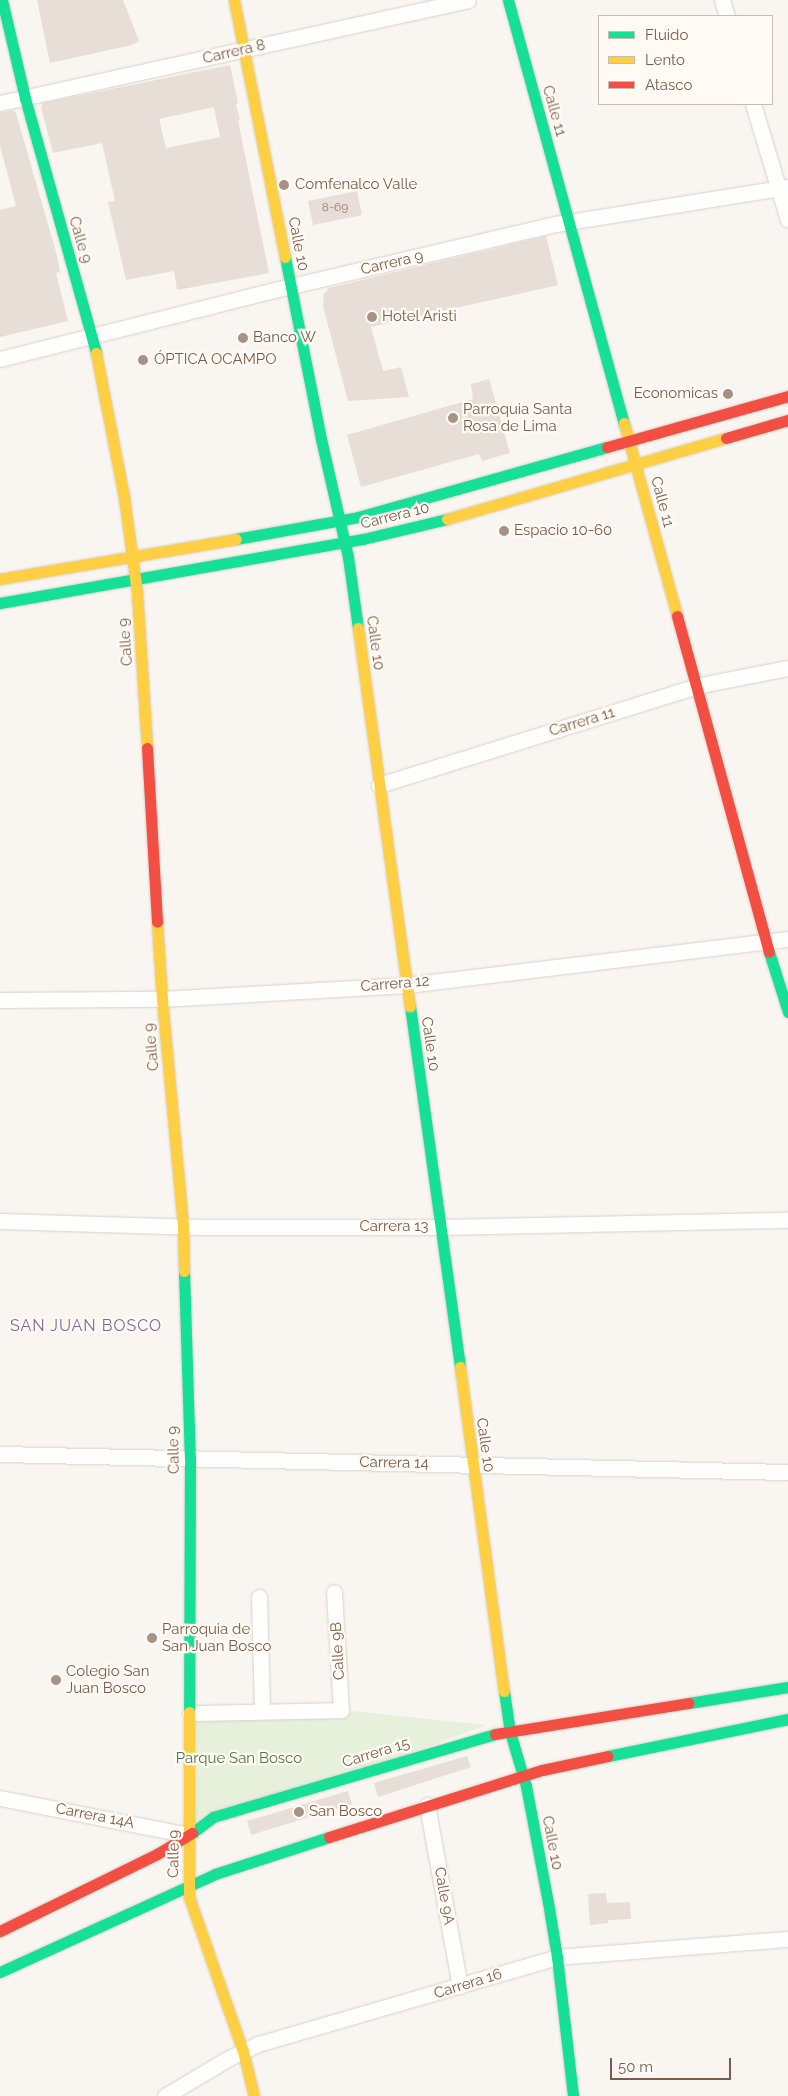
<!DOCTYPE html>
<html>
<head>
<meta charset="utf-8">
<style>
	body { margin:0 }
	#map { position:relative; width:788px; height:2096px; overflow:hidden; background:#f9f5f0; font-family:Raleway,sans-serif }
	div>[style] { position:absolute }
	.green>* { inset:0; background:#e7f0db }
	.building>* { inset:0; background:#e6ded7 }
	.roads { filter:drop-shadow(0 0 1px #d7d1cb) drop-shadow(0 0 1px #d7d1cb) }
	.street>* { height:15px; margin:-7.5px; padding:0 7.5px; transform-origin:7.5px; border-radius:7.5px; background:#fefefd }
	.fast>* { height:11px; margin:-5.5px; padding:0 5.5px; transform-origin:5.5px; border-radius:5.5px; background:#16e098 }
	.slow>* { height:11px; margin:-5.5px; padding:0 5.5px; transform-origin:5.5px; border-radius:5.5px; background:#ffcf43 }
	.jam>* { height:11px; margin:-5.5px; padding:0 5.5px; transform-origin:5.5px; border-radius:5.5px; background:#f24e42 }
	.dots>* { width:14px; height:14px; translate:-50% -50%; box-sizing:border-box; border:2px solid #fffaf3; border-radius:50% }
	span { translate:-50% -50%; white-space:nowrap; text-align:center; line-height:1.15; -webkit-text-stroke:4.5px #fffaf3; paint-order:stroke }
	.number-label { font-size:12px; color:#977e72 }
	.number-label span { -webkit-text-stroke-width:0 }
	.street-label { font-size:15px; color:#7a5c4d }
	.poi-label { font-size:15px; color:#7a5c4d }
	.left { translate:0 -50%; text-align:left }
	.right { translate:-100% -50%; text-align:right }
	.park-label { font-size:15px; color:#537a41 }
	.neighbourhood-label { font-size:16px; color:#846695; letter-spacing:1px }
	.legend { position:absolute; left:598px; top:15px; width:175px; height:90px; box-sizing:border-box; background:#fffaf3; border:1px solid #cabbb1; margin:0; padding:6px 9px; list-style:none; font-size:15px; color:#7a5c4d }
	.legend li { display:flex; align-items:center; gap:10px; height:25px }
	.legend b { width:25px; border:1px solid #cabbb1 }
	.scale { position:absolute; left:610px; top:2058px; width:121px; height:22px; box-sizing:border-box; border:2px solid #7a5c4d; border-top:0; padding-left:6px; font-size:15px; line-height:18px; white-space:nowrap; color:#7a5c4d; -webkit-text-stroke:4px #fffaf3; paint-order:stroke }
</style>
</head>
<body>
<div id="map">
	<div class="green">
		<i style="clip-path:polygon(341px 1710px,486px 1725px,189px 1835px,190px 1713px)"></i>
	</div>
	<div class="building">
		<i style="clip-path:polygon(37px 0,123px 0,139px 41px,132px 45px,50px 63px)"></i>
		<i style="clip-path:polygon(evenodd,230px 65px,238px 103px,236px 104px,240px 120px,238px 121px,269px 273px,177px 290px,174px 271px,126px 280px,108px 202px,115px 201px,102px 143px,53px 153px,41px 107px,43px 103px,230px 65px,214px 107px,220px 137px,166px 148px,159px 119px,214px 107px)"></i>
		<i style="clip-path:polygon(12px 110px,16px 113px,56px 252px,60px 272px,56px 273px,68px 321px,0 337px,0 210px,16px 206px,0 145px,0 113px)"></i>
		<i style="clip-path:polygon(357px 191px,362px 215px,313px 225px,308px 201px)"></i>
		<i style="clip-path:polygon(546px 236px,558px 285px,371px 327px,383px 371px,401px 367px,409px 397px,348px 401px,323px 306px,324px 294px,329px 288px)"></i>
		<i style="clip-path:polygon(489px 379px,510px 453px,482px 461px,479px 454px,361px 487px,347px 435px,473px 399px,471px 384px)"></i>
		<i style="clip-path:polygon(467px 1756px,471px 1767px,378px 1797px,374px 1783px)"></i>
		<i style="clip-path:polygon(348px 1791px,352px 1804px,251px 1835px,247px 1821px)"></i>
		<i style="clip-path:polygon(606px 1893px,607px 1903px,630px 1902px,631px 1919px,608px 1920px,608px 1923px,590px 1925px,588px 1894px)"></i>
	</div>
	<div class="roads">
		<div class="street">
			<i style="left:722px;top:0;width:17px;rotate:73deg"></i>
			<i style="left:0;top:103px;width:479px;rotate:-12.4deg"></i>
			<i style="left:753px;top:104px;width:121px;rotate:73.2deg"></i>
			<i style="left:0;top:359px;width:300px;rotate:-14.1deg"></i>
			<i style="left:291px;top:286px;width:272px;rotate:-13.2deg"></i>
			<i style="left:556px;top:224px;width:235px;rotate:-9.1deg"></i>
			<i style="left:379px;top:785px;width:332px;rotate:-17.3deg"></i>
			<i style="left:696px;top:686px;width:94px;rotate:-11.1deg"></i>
			<i style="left:0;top:1000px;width:162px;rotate:-0.4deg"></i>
			<i style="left:162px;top:999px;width:245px;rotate:-3.3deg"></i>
			<i style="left:407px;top:985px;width:384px;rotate:-6.9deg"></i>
			<i style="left:0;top:1221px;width:199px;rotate:1.7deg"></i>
			<i style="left:199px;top:1227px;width:241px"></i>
			<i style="left:440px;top:1227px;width:348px;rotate:-1.2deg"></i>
			<i style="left:0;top:1454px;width:788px;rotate:1.31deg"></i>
			<i style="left:259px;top:1597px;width:114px;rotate:88.5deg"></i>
			<i style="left:190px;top:1713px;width:151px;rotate:-1.1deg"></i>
			<i style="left:341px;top:1710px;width:118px;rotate:-93.4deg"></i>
			<i style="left:0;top:1798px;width:193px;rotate:11.1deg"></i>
			<i style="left:427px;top:1805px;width:184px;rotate:79.7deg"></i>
			<i style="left:165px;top:2096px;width:74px;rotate:-30.7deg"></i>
			<i style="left:229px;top:2058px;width:32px;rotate:-26deg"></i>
			<i style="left:258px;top:2044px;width:311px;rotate:-16.2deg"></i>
			<i style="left:557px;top:1957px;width:232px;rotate:-4.5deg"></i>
		</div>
		<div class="fast">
			<i style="left:2px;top:0;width:101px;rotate:76.8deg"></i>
			<i style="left:25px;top:98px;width:265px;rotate:74.4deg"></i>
			<i style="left:508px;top:0;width:439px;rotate:74.7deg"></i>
			<i style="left:285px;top:257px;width:186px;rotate:78.8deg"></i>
			<i style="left:321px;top:439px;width:121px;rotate:77.1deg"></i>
			<i style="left:348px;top:557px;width:72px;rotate:82deg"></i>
			<i style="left:236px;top:539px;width:124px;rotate:-10.2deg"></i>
			<i style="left:358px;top:517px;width:259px;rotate:-15.7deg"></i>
			<i style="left:0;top:603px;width:369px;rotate:-10deg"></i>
			<i style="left:363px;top:539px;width:86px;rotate:-13.4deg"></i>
			<i style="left:769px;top:952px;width:63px;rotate:72.4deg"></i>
			<i style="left:410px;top:1006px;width:364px;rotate:82.1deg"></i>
			<i style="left:184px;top:1271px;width:188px;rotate:88.2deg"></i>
			<i style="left:190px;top:1459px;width:253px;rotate:90.2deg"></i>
			<i style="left:504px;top:1691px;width:41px;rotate:81.7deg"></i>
			<i style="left:510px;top:1732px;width:56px;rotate:73.5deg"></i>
			<i style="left:526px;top:1786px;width:118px;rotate:79.3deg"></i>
			<i style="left:548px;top:1902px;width:56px;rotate:80.7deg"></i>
			<i style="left:557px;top:1957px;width:140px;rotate:83.4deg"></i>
			<i style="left:689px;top:1703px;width:100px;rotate:-9.2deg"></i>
			<i style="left:608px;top:1756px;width:184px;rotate:-11.6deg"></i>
			<i style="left:192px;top:1833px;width:26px;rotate:-37deg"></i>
			<i style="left:213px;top:1817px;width:294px;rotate:-16.4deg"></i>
			<i style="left:0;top:1972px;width:236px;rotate:-24.5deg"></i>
			<i style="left:215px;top:1874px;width:120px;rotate:-18deg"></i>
		</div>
		<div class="slow">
			<i style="left:234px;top:0;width:262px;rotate:78.8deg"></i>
			<i style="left:96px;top:353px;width:147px;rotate:79deg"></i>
			<i style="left:124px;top:497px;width:96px;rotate:82.2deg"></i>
			<i style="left:137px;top:592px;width:156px;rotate:86.3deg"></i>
			<i style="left:624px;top:423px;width:200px;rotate:74.6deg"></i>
			<i style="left:447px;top:519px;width:291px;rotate:-16.2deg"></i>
			<i style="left:0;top:579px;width:239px;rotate:-9.6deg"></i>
			<i style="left:358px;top:628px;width:382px;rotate:82.2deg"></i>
			<i style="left:157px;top:922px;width:77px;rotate:86.3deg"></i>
			<i style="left:162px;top:999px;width:229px;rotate:84.7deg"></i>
			<i style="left:183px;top:1227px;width:44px;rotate:88.7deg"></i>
			<i style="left:460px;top:1367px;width:327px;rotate:82.3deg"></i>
			<i style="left:189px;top:1712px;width:185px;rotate:90deg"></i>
			<i style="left:189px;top:1897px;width:163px;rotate:70.7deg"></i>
			<i style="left:243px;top:2051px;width:46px;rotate:76.3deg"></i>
		</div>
		<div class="jam">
			<i style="left:726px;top:438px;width:65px;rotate:-16.2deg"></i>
			<i style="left:607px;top:447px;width:188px;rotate:-15.7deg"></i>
			<i style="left:677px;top:616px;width:348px;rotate:74.7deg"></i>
			<i style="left:147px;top:748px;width:174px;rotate:86.7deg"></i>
			<i style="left:495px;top:1734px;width:196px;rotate:-9.1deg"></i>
			<i style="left:329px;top:1837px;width:223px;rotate:-17.5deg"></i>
			<i style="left:542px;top:1770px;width:67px;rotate:-12deg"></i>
			<i style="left:0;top:1931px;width:175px;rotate:-26.1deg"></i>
			<i style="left:157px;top:1854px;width:41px;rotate:-31deg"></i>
		</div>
	</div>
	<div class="dots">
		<i style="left:284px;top:185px;background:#a69286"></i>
		<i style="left:372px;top:317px;background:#a69286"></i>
		<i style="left:243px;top:338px;background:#a69286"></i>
		<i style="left:143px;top:360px;background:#a69286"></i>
		<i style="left:728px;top:394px;background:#a69286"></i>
		<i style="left:453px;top:418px;background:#a69286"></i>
		<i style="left:504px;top:531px;background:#a69286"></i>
		<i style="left:152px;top:1638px;background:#a69286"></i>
		<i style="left:56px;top:1680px;background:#a69286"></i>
		<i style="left:299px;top:1812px;background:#a69286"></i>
	</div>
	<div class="number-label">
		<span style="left:335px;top:208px">8-69</span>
	</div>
	<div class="street-label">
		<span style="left:234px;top:52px;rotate:-13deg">Carrera 8</span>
		<span style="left:554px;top:111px;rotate:74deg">Calle 11</span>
		<span style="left:80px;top:240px;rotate:74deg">Calle 9</span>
		<span style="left:298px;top:244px;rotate:79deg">Calle 10</span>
		<span style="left:392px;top:263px;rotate:-13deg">Carrera 9</span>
		<span style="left:662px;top:502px;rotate:75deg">Calle 11</span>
		<span style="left:395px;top:516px;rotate:-14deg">Carrera 10</span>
		<span style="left:126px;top:642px;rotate:-94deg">Calle 9</span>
		<span style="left:375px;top:643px;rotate:82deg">Calle 10</span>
		<span style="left:582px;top:722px;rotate:-17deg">Carrera 11</span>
		<span style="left:395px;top:984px;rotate:-5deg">Carrera 12</span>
		<span style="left:430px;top:1044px;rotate:82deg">Calle 10</span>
		<span style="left:152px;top:1047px;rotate:-95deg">Calle 9</span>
		<span style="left:394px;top:1227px">Carrera 13</span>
		<span style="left:485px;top:1445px;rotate:82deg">Calle 10</span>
		<span style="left:174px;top:1450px;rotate:-91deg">Calle 9</span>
		<span style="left:394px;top:1463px;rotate:1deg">Carrera 14</span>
		<span style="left:338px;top:1651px;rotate:-93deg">Calle 9B</span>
		<span style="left:376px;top:1753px;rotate:-17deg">Carrera 15</span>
		<span style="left:95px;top:1816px;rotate:11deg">Carrera 14A</span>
		<span style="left:552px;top:1843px;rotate:79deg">Calle 10</span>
		<span style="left:174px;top:1854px;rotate:-89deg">Calle 9</span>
		<span style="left:444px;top:1896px;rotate:80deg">Calle 9A</span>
		<span style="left:468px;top:1984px;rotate:-17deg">Carrera 16</span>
	</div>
	<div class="poi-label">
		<span class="left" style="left:295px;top:185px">Comfenalco Valle</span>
		<span class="left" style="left:382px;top:317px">Hotel Aristi</span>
		<span class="left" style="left:253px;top:338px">Banco W</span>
		<span class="left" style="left:154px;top:360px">ÓPTICA OCAMPO</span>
		<span class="right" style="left:718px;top:394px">Economicas</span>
		<span class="left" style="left:463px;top:418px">Parroquia Santa<br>Rosa de Lima</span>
		<span class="left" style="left:514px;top:531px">Espacio 10-60</span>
		<span class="left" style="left:162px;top:1638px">Parroquia de<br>San Juan Bosco</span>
		<span class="left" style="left:66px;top:1680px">Colegio San<br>Juan Bosco</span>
		<span class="left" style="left:309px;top:1812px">San Bosco</span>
	</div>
	<div class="park-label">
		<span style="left:239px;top:1759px">Parque San Bosco</span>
	</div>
	<div class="neighbourhood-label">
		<span style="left:86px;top:1326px">SAN JUAN BOSCO</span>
	</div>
	<ul class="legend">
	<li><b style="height:6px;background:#16e098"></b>Fluido</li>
	<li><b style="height:6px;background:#ffcf43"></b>Lento</li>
	<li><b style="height:6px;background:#f24e42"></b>Atasco</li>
	</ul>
	<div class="scale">50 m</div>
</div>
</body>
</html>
